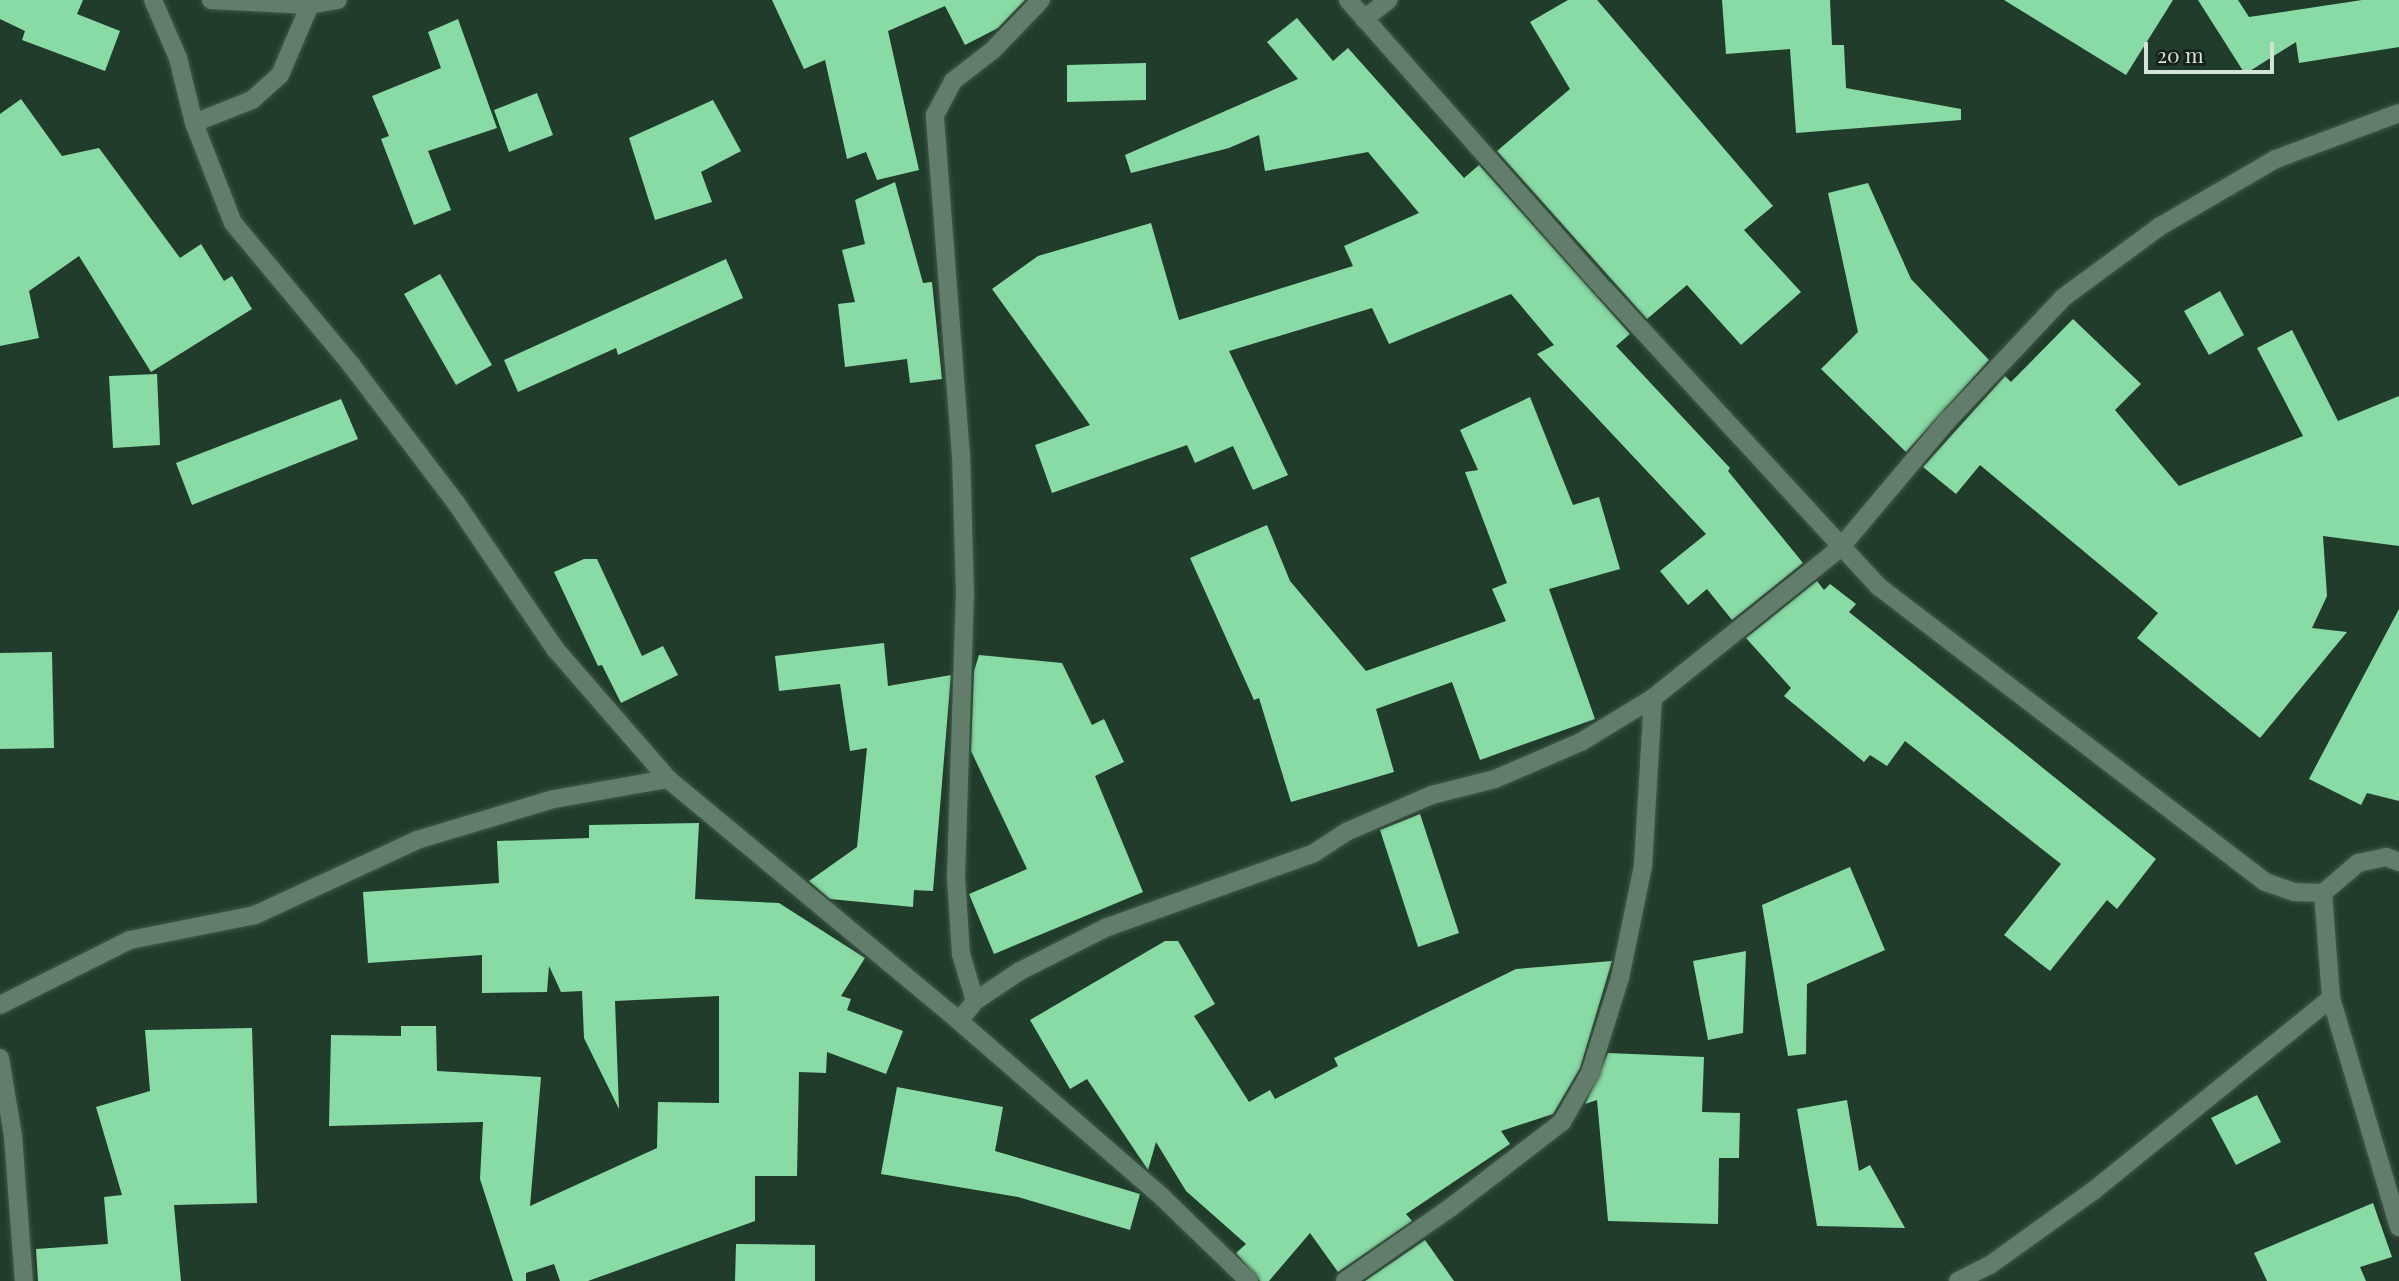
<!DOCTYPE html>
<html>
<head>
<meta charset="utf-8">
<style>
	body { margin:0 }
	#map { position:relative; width:2399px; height:1281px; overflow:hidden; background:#223c2b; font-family:"Playfair Display",serif }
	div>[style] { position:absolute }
	.building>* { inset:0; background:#89dba5 }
	.roads { filter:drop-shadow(0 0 2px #42594a) drop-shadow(0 0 2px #42594a) }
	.minor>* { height:18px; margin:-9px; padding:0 9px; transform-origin:9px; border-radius:9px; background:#627e6b }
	span { translate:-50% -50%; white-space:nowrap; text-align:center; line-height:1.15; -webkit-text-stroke:7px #152018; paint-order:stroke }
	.scale { position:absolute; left:2144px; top:42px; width:130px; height:32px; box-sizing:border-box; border:4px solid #d3e3d8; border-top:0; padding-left:9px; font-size:21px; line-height:24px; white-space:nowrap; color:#d3e3d8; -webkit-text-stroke:5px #152018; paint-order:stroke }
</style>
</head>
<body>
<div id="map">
	<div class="building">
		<i style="clip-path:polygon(0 0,83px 0,77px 14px,120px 31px,105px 71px,22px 40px,25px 31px,0 19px)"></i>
		<i style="clip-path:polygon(772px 0,1025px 0,998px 28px,965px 45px,945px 6px,888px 31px,919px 170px,877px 180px,866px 152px,847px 159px,825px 60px,804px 69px)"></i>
		<i style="clip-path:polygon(1568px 0,1597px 0,1773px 206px,1744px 230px,1801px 292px,1741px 345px,1687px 285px,1647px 319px,1497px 151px,1570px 89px,1530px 22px)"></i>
		<i style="clip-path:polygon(1722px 0,1830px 0,1832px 45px,1844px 45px,1846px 88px,1961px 109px,1961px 120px,1796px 133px,1790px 49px,1726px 54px)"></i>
		<i style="clip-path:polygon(2004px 0,2173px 0,2126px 75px)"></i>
		<i style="clip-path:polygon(2198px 0,2238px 0,2249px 17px,2362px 0,2399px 0,2399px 47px,2299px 63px,2296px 42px,2245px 74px)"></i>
		<i style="clip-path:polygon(1297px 18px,1333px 61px,1348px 48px,1464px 178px,1479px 165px,1630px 334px,1616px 346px,1730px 468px,1728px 471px,1803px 563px,1732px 620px,1707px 589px,1688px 605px,1660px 571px,1706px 534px,1537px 354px,1554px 345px,1511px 294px,1389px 344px,1372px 308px,1229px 351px,1288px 475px,1253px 490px,1233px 446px,1195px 463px,1187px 445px,1052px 493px,1035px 445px,1090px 425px,992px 289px,1038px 256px,1151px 223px,1179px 320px,1353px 266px,1344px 246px,1419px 213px,1368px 152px,1265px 171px,1259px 135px,1229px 148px,1131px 173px,1125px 155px,1298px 79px,1267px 42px)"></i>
		<i style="clip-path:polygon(458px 19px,497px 128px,428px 151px,451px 210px,414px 225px,381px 139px,389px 136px,372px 96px,441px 68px,428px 32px)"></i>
		<i style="clip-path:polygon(1146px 63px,1146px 100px,1067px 102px,1067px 65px)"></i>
		<i style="clip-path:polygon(537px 93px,553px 135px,509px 152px,494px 110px)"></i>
		<i style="clip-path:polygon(21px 99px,62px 156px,99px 148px,180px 258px,201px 244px,224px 281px,232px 276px,252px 309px,151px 372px,79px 256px,29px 291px,39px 338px,0 346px,0 114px)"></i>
		<i style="clip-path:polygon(713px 100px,741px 151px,701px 172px,712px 202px,655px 220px,629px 138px)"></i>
		<i style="clip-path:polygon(895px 182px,923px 283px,932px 282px,942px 379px,910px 383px,907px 359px,845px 367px,838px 304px,855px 302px,842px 250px,865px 244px,855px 200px)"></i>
		<i style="clip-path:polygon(1868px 183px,1911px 279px,1989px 360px,1906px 452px,1821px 369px,1858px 332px,1828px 193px)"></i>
		<i style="clip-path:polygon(726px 259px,743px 298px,618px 355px,616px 348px,518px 392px,504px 360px)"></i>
		<i style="clip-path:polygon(440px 274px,492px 365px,456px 385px,404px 294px)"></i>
		<i style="clip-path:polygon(2220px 291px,2244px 335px,2209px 355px,2184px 311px)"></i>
		<i style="clip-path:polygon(2073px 319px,2141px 384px,2115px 410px,2179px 486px,2303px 436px,2257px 348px,2292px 330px,2338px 421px,2399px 396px,2399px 546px,2323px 536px,2327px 596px,2312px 628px,2347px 632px,2260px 738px,2137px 638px,2158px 613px,1980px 465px,1956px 494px,1923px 467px,2005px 376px,2011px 382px)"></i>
		<i style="clip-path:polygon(157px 374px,160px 445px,113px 448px,109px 376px)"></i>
		<i style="clip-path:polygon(1530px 397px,1573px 505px,1599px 497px,1620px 569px,1549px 589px,1595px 719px,1480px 760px,1452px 682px,1376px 709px,1394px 772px,1291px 802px,1259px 698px,1254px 700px,1190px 558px,1267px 525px,1290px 581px,1366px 671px,1506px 621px,1492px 589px,1507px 583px,1465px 472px,1478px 470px,1460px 430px)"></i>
		<i style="clip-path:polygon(341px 399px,358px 439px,192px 505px,176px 463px)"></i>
		<i style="clip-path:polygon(584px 559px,597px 559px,642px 656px,663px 646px,678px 675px,621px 703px,602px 665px,598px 666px,554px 572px)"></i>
		<i style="clip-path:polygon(1817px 581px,1824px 590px,1830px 584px,1856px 604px,1849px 612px,2156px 859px,2117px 909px,2107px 900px,2050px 971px,2004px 935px,2061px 864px,1905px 741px,1887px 766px,1870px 755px,1864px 762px,1784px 696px,1791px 688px,1746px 638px)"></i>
		<i style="clip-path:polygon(2399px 609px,2399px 801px,2367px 793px,2361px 805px,2309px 779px)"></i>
		<i style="clip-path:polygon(884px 643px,888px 686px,951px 675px,933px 891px,914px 890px,913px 907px,830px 899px,809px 881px,857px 847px,867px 748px,850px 751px,840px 684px,779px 691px,775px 656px)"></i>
		<i style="clip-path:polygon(52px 652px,54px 748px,0 749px,0 653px)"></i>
		<i style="clip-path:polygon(979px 655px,1062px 663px,1092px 725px,1104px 719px,1124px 762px,1095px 776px,1143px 892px,994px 954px,969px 894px,1027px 869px,971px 751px,974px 671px)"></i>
		<i style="clip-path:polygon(1420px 814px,1459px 933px,1418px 947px,1380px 830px)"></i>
		<i style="clip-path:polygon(699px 823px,695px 899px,779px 903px,865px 958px,841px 996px,851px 999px,847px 1010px,903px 1031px,886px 1074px,827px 1052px,826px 1073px,799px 1072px,797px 1176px,755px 1176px,755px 1221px,588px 1281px,560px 1281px,554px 1264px,526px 1273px,526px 1281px,513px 1281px,480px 1179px,483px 1122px,329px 1126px,331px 1035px,401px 1036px,401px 1026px,436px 1026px,437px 1071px,541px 1077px,530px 1206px,657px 1148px,658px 1102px,719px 1103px,719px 996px,615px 1001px,619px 1109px,584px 1038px,582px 991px,561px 992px,549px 966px,547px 992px,482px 993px,482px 955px,368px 963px,363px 892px,499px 883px,497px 841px,589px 838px,589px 825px)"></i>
		<i style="clip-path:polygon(1850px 867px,1885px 950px,1807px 984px,1806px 1054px,1788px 1056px,1762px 905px)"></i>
		<i style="clip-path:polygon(1165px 941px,1178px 941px,1215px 1004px,1194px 1016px,1249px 1102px,1270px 1090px,1275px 1099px,1338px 1066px,1334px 1058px,1516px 969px,1612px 961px,1580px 1068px,1553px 1114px,1501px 1131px,1510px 1144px,1406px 1214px,1412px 1221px,1338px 1272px,1310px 1233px,1269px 1281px,1260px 1281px,1236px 1253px,1246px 1244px,1186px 1191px,1156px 1142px,1148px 1170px,1087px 1079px,1070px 1089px,1030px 1020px)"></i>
		<i style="clip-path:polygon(1746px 951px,1743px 1033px,1708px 1040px,1693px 961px)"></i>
		<i style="clip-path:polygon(252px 1028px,257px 1203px,174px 1205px,181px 1281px,38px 1281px,36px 1249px,108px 1244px,104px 1197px,122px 1195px,96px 1107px,150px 1091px,145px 1030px)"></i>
		<i style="clip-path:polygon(1608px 1053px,1704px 1057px,1702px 1112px,1740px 1113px,1739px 1158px,1719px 1158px,1718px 1224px,1608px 1221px,1597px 1100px,1585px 1104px)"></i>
		<i style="clip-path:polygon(897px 1087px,1003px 1107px,995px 1151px,1140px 1194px,1130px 1230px,1018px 1197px,881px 1174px)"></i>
		<i style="clip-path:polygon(2257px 1095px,2281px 1142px,2236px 1165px,2211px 1118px)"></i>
		<i style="clip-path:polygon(1847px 1100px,1859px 1171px,1870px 1165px,1905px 1228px,1817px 1226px,1797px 1109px)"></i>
		<i style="clip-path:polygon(2373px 1203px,2392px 1257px,2360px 1267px,2366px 1281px,2267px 1281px,2254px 1253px)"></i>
		<i style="clip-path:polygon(1425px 1240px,1454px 1281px,1365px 1281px)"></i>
		<i style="clip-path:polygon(736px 1244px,815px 1245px,815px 1281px,735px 1281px)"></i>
	</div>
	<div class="roads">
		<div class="minor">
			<i style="left:153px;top:0;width:63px;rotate:66.7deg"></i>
			<i style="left:178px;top:58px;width:67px;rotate:76.2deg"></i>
			<i style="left:194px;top:123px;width:107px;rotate:68.7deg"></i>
			<i style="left:233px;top:223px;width:186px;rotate:50.2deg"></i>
			<i style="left:352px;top:366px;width:172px;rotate:52.8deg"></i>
			<i style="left:456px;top:503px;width:178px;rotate:55.8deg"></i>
			<i style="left:556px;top:650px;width:171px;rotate:49deg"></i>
			<i style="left:668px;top:779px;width:378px;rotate:39.7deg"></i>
			<i style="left:959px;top:1021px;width:270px;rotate:40.9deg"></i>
			<i style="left:1163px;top:1198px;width:120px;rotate:44deg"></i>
			<i style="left:211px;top:0;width:98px;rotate:2.9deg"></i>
			<i style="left:309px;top:5px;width:29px;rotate:-10deg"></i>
			<i style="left:1348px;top:0;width:387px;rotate:48.5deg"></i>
			<i style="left:1605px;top:290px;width:403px;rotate:47.3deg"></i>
			<i style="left:1878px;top:586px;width:487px;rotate:37.4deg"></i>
			<i style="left:2265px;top:882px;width:31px;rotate:19deg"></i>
			<i style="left:2294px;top:892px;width:29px;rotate:2deg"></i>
			<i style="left:2323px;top:893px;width:46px;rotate:-40.6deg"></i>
			<i style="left:2358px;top:863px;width:29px;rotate:-12deg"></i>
			<i style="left:2386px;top:857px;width:14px;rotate:21deg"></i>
			<i style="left:1364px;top:19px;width:31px;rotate:-38deg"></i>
			<i style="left:194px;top:123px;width:62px;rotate:-21.6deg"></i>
			<i style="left:252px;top:100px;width:38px;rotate:-42deg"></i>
			<i style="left:280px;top:75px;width:82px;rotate:-66.9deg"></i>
			<i style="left:2323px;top:893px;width:105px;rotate:85.6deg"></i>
			<i style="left:2331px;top:998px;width:239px;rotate:73.5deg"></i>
			<i style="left:975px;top:1001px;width:49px;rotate:-106.6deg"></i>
			<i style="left:961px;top:954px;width:77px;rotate:-93.7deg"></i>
			<i style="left:956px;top:877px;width:282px;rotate:-88.2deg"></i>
			<i style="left:965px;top:595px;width:139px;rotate:-91.6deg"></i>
			<i style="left:961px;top:456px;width:342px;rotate:-94.4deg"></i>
			<i style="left:935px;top:115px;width:38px;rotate:-62deg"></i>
			<i style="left:953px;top:81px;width:51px;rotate:-37.8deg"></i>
			<i style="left:993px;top:50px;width:69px;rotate:-46.2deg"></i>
			<i style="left:0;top:1005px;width:145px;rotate:-26.6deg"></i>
			<i style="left:130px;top:940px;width:127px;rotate:-11.3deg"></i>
			<i style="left:255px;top:915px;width:179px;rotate:-24.8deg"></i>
			<i style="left:417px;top:840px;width:143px;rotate:-16.7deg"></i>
			<i style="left:554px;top:799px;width:116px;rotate:-10deg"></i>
			<i style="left:959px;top:1021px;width:26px;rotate:-51deg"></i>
			<i style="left:975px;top:1001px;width:54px;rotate:-33.7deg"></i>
			<i style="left:1020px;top:971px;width:95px;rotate:-26.8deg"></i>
			<i style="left:1105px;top:928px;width:222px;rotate:-19.7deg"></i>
			<i style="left:1314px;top:853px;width:38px;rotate:-33deg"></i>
			<i style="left:1346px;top:832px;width:94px;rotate:-23.3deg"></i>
			<i style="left:1432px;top:795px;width:65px;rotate:-14.3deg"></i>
			<i style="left:1495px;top:779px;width:94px;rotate:-23.3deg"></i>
			<i style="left:1581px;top:742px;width:84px;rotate:-31.4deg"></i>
			<i style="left:1653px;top:698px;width:240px;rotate:-38.7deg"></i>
			<i style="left:1840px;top:548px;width:166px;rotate:-49.9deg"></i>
			<i style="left:1947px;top:421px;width:170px;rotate:-46.7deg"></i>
			<i style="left:2064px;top:297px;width:118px;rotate:-36.4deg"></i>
			<i style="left:2159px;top:227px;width:135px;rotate:-30.2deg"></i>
			<i style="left:2276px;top:159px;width:131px;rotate:-20.5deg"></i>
			<i style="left:0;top:1058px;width:79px;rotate:80.5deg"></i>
			<i style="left:13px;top:1136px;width:145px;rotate:85.7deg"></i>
			<i style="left:1345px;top:1281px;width:128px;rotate:-34.8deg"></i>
			<i style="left:1450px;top:1208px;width:141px;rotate:-37.5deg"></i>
			<i style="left:1562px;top:1122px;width:56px;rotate:-60.3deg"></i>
			<i style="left:1590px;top:1073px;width:100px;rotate:-72.5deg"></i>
			<i style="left:1620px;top:978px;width:114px;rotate:-78.4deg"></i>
			<i style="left:1643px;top:866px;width:168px;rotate:-86.6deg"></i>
			<i style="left:1958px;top:1281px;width:36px;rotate:-27deg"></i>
			<i style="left:1990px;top:1265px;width:127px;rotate:-35.7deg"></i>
			<i style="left:2093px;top:1191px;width:306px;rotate:-39deg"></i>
		</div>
	</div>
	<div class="scale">20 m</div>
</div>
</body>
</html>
